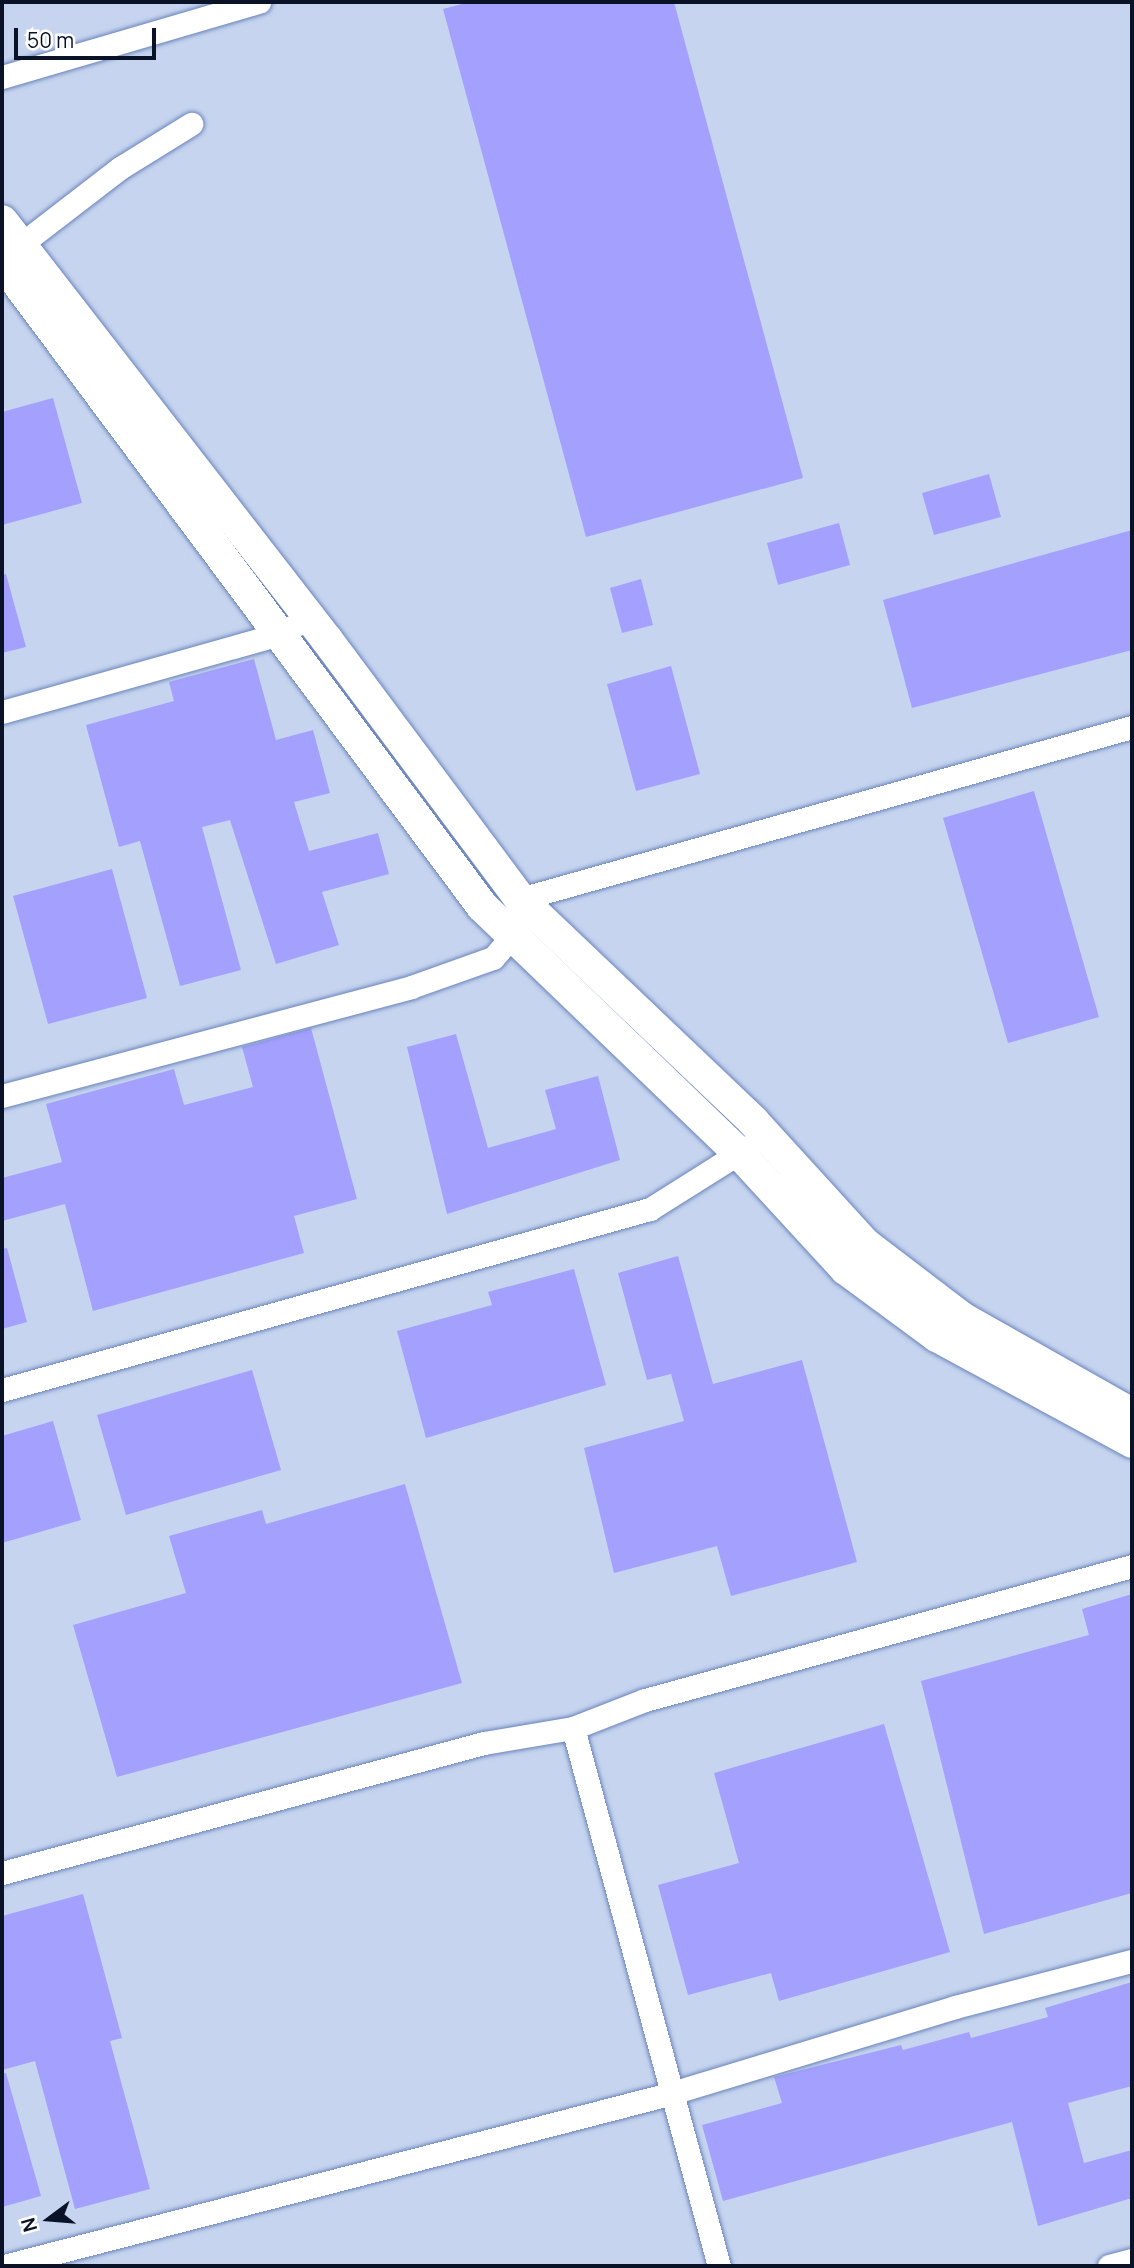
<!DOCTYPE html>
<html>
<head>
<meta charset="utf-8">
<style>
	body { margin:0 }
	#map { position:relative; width:1134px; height:2268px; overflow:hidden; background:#d5e1f9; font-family:Manrope,sans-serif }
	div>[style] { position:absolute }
	.built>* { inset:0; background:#c6d4ef }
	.building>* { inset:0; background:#a4a0fe }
	.roads { filter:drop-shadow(0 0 2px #6983bb) drop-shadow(0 0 2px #6983bb) }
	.street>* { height:23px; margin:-11.5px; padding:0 11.5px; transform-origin:11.5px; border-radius:11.5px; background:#fff }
	.secondary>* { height:32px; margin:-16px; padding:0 16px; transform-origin:16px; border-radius:16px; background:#fff }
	span { translate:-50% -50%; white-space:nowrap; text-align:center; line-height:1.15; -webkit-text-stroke:6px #fff; paint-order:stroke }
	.frame { position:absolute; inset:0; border:4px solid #091227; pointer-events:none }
	.north { position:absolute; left:14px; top:2184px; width:70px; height:70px; -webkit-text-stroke:5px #fff; paint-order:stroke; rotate:254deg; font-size:19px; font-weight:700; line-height:28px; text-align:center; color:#091227 }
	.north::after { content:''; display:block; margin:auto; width:24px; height:32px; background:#091227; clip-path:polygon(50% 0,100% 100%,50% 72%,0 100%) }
	.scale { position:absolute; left:14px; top:28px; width:142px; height:32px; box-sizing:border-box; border:4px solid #091227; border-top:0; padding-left:9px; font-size:21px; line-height:24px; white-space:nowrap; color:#091227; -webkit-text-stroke:5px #fff; paint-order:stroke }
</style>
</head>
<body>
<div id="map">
	<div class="built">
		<i style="clip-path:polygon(2px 2px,1132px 2px,1132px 2266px,2px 2266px)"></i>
	</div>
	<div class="building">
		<i style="clip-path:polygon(470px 2px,674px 2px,803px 478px,586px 537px,443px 9px)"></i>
		<i style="clip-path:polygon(53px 398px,82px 503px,2px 525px,2px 412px)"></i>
		<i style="clip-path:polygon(989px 474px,1001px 517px,934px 535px,922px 493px)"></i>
		<i style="clip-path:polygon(839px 523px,850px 565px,778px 585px,767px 543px)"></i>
		<i style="clip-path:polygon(1132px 530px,1132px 650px,912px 708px,883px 600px)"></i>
		<i style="clip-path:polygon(6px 574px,26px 647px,2px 653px,2px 575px)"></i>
		<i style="clip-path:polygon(641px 579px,653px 625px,622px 633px,610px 588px)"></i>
		<i style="clip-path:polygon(254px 659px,276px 740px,313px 730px,330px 793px,294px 802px,309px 851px,378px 833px,389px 874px,322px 892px,339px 945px,276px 964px,230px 820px,202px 827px,241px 970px,180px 986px,140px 841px,119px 847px,86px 725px,174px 701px,169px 682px)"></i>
		<i style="clip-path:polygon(671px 666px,700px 774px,636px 791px,607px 684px)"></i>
		<i style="clip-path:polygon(1034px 791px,1099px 1017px,1008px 1043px,943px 818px)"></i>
		<i style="clip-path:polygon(112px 869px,147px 998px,48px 1024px,13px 896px)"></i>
		<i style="clip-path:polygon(311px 1028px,357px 1199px,294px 1216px,304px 1253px,93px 1311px,65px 1204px,2px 1221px,2px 1178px,62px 1162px,46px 1104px,174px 1069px,184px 1105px,253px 1087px,242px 1047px)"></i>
		<i style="clip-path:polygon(456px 1034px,488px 1148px,556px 1129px,545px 1090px,598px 1076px,620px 1160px,447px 1214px,407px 1047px)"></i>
		<i style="clip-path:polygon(7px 1248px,27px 1322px,2px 1329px,2px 1249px)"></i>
		<i style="clip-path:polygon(678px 1256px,713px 1384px,802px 1360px,857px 1562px,731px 1596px,717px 1546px,614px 1573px,584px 1448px,684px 1421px,671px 1374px,647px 1380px,618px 1273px)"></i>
		<i style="clip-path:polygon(574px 1269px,606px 1385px,426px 1438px,397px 1331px,492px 1305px,488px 1292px)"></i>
		<i style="clip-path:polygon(252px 1370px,281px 1470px,126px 1515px,97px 1415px)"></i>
		<i style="clip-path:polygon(53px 1421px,81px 1520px,2px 1543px,2px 1436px)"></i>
		<i style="clip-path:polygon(405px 1484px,462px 1683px,117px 1777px,73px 1625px,186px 1593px,169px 1536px,262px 1510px,266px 1524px)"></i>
		<i style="clip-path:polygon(1132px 1594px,1132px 1893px,984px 1934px,921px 1681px,1089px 1635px,1082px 1609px)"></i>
		<i style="clip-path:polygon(884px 1724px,950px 1952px,779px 2001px,771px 1973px,688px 1995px,658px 1885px,739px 1863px,714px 1773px)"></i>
		<i style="clip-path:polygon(83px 1894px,122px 2038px,110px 2041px,150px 2189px,75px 2209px,35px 2061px,2px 2070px,2px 1916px)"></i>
		<i style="clip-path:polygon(1132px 1982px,1132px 2086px,1068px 2103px,1084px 2163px,1132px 2150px,1132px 2198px,1038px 2226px,1012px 2122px,723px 2201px,702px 2125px,782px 2103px,774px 2077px,901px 2045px,903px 2050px,969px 2032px,971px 2038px,1048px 2017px,1045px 2008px)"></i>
		<i style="clip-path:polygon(6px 2073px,41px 2196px,2px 2207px,2px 2074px)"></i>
	</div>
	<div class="roads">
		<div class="street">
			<i style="left:2px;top:77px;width:268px;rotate:-16.3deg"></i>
			<i style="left:20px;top:245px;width:126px;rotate:-37.6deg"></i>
			<i style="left:120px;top:168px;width:84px;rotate:-31.8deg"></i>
			<i style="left:2px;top:712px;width:285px;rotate:-15.7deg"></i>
			<i style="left:276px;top:635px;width:38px;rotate:-27deg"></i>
			<i style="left:2px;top:1096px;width:423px;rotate:-14.9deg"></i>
			<i style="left:411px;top:987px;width:87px;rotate:-19.5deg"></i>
			<i style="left:493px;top:958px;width:30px;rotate:-49deg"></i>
			<i style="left:513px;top:935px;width:37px;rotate:-79deg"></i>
			<i style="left:520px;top:899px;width:636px;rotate:-15.7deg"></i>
			<i style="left:2px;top:1390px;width:673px;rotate:-15.61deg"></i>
			<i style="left:650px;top:1209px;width:118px;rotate:-32.2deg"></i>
			<i style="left:573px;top:1728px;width:557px;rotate:74.82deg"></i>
			<i style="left:2px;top:1873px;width:499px;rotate:-15.1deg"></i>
			<i style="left:484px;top:1743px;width:90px;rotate:-9.6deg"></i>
			<i style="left:573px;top:1728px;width:77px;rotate:-21.3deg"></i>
			<i style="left:645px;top:1700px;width:505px;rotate:-15.38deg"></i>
			<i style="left:4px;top:2266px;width:687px;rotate:-14.5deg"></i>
			<i style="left:669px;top:2094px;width:299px;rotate:-16.9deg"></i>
			<i style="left:955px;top:2007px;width:183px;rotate:-14.6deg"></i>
			<i style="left:1109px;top:2266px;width:24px;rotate:-15deg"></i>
		</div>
		<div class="secondary">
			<i style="left:2px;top:221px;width:530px;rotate:52.2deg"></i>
			<i style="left:327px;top:640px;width:323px;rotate:53.3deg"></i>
			<i style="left:520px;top:899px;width:322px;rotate:43.6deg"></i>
			<i style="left:753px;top:1121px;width:166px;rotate:47.7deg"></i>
			<i style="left:865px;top:1244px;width:122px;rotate:37.3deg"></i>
			<i style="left:962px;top:1318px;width:195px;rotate:29.5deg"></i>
			<i style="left:2px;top:262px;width:803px;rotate:53.3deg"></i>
			<i style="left:482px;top:906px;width:359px;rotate:43.9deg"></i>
			<i style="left:741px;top:1155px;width:155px;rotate:47.4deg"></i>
			<i style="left:846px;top:1269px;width:113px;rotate:36.4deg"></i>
			<i style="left:937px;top:1336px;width:222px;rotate:28.5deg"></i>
		</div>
	</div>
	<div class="frame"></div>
	<div class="north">N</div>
	<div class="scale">50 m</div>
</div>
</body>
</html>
